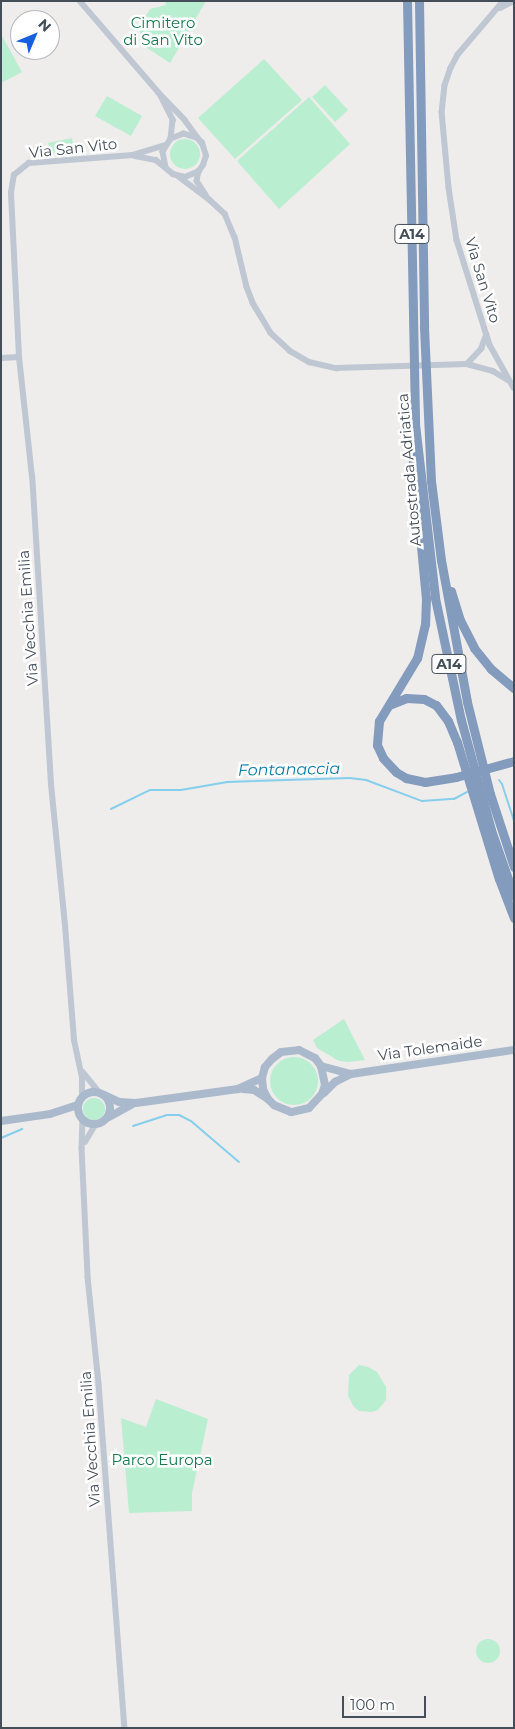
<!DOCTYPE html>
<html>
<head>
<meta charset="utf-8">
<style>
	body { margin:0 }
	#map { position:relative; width:515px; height:1729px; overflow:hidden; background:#efecec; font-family:Montserrat,sans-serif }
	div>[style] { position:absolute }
	.green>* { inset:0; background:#b9eed1 }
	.round { border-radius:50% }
	.stream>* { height:2px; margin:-1px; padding:0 1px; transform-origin:1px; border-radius:1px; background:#85cfec }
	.minor>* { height:5.5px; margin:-2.75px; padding:0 2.75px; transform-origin:2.75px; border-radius:2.75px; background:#bfc7d2 }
	.major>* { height:8px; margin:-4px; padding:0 4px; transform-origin:4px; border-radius:4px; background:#abb9cc }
	.major>.ring { margin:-4px; padding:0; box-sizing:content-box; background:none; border:8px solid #abb9cc; border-radius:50% }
	.highway>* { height:9px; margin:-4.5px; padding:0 4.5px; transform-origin:4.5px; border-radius:4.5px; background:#839bbc }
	span { translate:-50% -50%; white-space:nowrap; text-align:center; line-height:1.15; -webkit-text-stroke:5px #fff; paint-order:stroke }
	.shield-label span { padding:1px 4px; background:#fff; border:1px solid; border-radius:4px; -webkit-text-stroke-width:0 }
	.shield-label { font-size:14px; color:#444e59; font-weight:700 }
	.park-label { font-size:15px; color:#167a4f }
	.street-label { font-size:15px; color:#444e59 }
	.water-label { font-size:16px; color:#0b7aa6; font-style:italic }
	.frame { position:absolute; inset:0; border:2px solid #444e59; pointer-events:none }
	.north { position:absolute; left:10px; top:10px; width:50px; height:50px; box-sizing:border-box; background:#fff; border:1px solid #b4b8bd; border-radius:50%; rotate:45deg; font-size:14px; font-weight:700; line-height:20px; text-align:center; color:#444e59 }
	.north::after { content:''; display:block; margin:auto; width:18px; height:22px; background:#1760dd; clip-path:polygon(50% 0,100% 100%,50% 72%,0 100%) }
	.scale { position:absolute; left:342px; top:1696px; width:84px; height:22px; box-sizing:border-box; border:2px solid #444e59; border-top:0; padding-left:6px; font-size:15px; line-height:18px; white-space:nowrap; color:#444e59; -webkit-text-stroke:4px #fff; paint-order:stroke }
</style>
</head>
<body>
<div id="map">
	<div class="green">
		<i style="clip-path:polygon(165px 1px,206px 1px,170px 63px,144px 46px,139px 27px,150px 9px,166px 5px)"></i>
		<i style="clip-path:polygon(1px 34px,22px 72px,1px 83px)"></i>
		<i style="clip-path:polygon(264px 59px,302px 100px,235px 159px,198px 118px)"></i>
		<i style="clip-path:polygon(325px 85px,348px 110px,335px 122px,312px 97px)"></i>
		<i style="clip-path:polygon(107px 96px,142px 116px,131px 136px,95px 116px)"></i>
		<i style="clip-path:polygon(309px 97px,350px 144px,279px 209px,237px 161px)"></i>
		<i style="clip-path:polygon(72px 138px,74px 152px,51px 156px,48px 143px)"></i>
		<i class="round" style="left:170px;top:139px;width:30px;height:30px"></i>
		<i style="clip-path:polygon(344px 1019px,365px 1060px,348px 1062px,339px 1061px,317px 1048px,313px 1040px)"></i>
		<i class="round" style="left:270px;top:1057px;width:48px;height:48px"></i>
		<i class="round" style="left:83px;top:1098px;width:22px;height:22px"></i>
		<i style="clip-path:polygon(359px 1365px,368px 1367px,377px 1372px,386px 1387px,386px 1400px,378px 1410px,372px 1412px,359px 1411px,354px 1407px,348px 1396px,349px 1375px)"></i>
		<i style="clip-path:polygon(156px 1399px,208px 1419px,192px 1493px,192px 1511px,129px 1513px,121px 1418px,146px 1427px)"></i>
		<i class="round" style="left:476px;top:1639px;width:24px;height:24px"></i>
	</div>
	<div class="stream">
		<i style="left:499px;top:780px;width:5px;rotate:53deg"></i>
		<i style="left:502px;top:784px;width:40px;rotate:72deg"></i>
		<i style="left:111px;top:809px;width:43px;rotate:-26deg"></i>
		<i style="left:150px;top:790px;width:31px"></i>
		<i style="left:181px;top:790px;width:47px;rotate:-9.9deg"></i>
		<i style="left:227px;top:782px;width:123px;rotate:-1.9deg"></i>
		<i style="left:350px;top:778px;width:16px;rotate:7deg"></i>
		<i style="left:366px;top:780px;width:60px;rotate:20.6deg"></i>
		<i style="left:422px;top:801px;width:32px;rotate:-4deg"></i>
		<i style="left:454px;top:799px;width:15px;rotate:-28deg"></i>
		<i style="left:133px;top:1126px;width:35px;rotate:-18deg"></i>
		<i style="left:166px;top:1115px;width:13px"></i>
		<i style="left:179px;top:1115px;width:13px;rotate:27deg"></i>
		<i style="left:191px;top:1121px;width:63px;rotate:40.5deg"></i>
		<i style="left:1px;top:1138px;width:23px;rotate:-23deg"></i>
	</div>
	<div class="minor">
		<i style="left:80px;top:1px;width:121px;rotate:49.3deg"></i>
		<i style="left:159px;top:93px;width:37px;rotate:46deg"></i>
		<i style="left:185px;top:120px;width:29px;rotate:54deg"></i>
		<i style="left:504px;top:1px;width:71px;rotate:130.4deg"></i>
		<i style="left:458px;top:55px;width:15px;rotate:118deg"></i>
		<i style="left:451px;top:68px;width:18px;rotate:109deg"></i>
		<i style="left:445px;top:85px;width:27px;rotate:96deg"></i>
		<i style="left:442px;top:112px;width:76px;rotate:84.7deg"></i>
		<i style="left:449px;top:188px;width:53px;rotate:81.3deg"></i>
		<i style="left:457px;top:240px;width:110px;rotate:72.6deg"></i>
		<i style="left:490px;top:345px;width:49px;rotate:60.8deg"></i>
		<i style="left:500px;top:8px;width:16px;rotate:-27deg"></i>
		<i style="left:161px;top:96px;width:27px;rotate:63deg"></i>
		<i style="left:173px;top:120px;width:19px;rotate:96deg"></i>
		<i style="left:135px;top:156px;width:21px;rotate:11deg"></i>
		<i style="left:156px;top:160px;width:22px;rotate:39deg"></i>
		<i style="left:173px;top:174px;width:12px;rotate:14deg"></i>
		<i style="left:185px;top:177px;width:15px;rotate:-23deg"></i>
		<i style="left:199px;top:171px;width:7px;rotate:-56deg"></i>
		<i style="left:203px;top:165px;width:9px;rotate:-72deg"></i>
		<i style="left:206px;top:156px;width:14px;rotate:-107deg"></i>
		<i style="left:202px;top:143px;width:7px;rotate:-135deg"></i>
		<i style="left:197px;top:138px;width:14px;rotate:-163deg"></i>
		<i style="left:184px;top:134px;width:14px;rotate:159deg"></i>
		<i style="left:171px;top:139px;width:15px;rotate:122deg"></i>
		<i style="left:163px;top:152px;width:15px;rotate:79deg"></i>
		<i style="left:199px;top:171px;width:10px;rotate:101deg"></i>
		<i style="left:197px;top:181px;width:17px;rotate:57deg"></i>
		<i style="left:178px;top:176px;width:39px;rotate:37deg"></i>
		<i style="left:209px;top:199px;width:22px;rotate:43deg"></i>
		<i style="left:225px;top:214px;width:25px;rotate:67deg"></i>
		<i style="left:235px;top:237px;width:51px;rotate:76.5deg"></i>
		<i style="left:247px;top:287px;width:17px;rotate:69deg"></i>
		<i style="left:253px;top:303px;width:35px;rotate:59deg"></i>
		<i style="left:271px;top:333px;width:26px;rotate:43deg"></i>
		<i style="left:290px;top:351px;width:22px;rotate:30deg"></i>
		<i style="left:309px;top:362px;width:28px;rotate:13deg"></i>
		<i style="left:336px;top:368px;width:131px;rotate:-1.7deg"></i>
		<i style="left:467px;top:364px;width:27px;rotate:15deg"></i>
		<i style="left:493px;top:371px;width:17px;rotate:31deg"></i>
		<i style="left:1px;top:358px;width:18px;rotate:-3deg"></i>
		<i style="left:467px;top:364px;width:21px;rotate:-47deg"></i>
		<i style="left:481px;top:349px;width:15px;rotate:-70deg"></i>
		<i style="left:83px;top:1072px;width:26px;rotate:51deg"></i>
		<i style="left:82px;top:1098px;width:20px;rotate:-90deg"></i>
		<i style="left:82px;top:1078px;width:39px;rotate:-102deg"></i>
		<i style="left:74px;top:1040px;width:115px;rotate:-94.5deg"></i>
		<i style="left:65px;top:925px;width:142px;rotate:-95.7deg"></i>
		<i style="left:51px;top:784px;width:308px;rotate:-93.5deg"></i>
		<i style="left:32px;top:477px;width:121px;rotate:-96.2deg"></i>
		<i style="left:19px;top:357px;width:164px;rotate:-92.8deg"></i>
		<i style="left:11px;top:193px;width:18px;rotate:-81deg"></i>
		<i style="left:14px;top:175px;width:19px;rotate:-39deg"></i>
		<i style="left:29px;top:163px;width:104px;rotate:-4.4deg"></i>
		<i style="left:133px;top:155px;width:34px;rotate:-17deg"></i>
		<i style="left:83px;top:1120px;width:28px;rotate:92deg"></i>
		<i style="left:82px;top:1148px;width:129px;rotate:87.3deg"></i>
		<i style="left:88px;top:1277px;width:108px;rotate:84.1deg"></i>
		<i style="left:99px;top:1384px;width:345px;rotate:85.7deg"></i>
		<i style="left:85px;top:1142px;width:21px;rotate:-59deg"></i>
	</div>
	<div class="major">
		<i style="left:321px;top:1066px;width:19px;rotate:78deg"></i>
		<i style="left:325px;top:1085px;width:9px;rotate:108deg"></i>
		<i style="left:322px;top:1094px;width:19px;rotate:133deg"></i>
		<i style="left:309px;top:1108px;width:18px;rotate:167deg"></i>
		<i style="left:291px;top:1112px;width:18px;rotate:-158deg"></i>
		<i style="left:274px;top:1105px;width:8px;rotate:-135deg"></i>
		<i style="left:268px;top:1099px;width:11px;rotate:-117deg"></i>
		<i style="left:263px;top:1089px;width:11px;rotate:-95deg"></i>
		<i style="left:262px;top:1078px;width:11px;rotate:-75deg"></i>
		<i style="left:265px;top:1067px;width:11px;rotate:-49deg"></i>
		<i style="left:272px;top:1059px;width:11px;rotate:-38deg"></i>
		<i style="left:281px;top:1052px;width:18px;rotate:-6deg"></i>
		<i style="left:299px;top:1050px;width:18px;rotate:27deg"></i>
		<i style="left:315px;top:1058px;width:10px;rotate:53deg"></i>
		<i style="left:321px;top:1066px;width:31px;rotate:15deg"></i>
		<i style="left:243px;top:1089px;width:11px;rotate:5deg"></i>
		<i style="left:254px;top:1090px;width:17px;rotate:33deg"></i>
		<i class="ring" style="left:78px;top:1092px;width:24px;height:24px"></i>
		<i style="left:324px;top:1093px;width:16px;rotate:-45deg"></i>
		<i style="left:335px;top:1082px;width:18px;rotate:-27deg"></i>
		<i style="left:351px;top:1074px;width:165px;rotate:-8.4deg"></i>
		<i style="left:104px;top:1095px;width:17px;rotate:25deg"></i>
		<i style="left:119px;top:1102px;width:17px;rotate:3deg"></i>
		<i style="left:136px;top:1103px;width:103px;rotate:-7.8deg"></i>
		<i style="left:238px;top:1089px;width:26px;rotate:-25deg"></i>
		<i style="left:109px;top:1117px;width:26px;rotate:-29deg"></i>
		<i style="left:1px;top:1121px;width:49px;rotate:-8.1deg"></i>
		<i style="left:50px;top:1114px;width:29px;rotate:-18deg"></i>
	</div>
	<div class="highway">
		<i style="left:407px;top:1px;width:423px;rotate:88.9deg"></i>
		<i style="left:415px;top:424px;width:175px;rotate:83.4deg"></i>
		<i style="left:435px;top:598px;width:125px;rotate:78deg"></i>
		<i style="left:461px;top:720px;width:114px;rotate:74.7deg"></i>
		<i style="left:491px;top:830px;width:70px;rotate:70.8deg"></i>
		<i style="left:419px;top:1px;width:326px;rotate:89.1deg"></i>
		<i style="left:424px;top:327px;width:154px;rotate:87.4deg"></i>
		<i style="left:431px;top:481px;width:80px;rotate:82.8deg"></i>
		<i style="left:441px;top:560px;width:144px;rotate:79.6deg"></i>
		<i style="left:467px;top:702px;width:95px;rotate:76deg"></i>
		<i style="left:490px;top:794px;width:77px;rotate:71.8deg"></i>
		<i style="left:414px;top:437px;width:14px;rotate:98deg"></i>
		<i style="left:412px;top:451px;width:148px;rotate:84.6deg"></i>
		<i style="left:426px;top:598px;width:26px;rotate:92deg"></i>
		<i style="left:425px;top:624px;width:35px;rotate:103deg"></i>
		<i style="left:417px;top:658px;width:74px;rotate:121.1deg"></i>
		<i style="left:379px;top:721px;width:24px;rotate:95deg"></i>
		<i style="left:377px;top:745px;width:14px;rotate:65deg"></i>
		<i style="left:383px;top:758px;width:19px;rotate:47deg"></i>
		<i style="left:396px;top:772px;width:12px;rotate:31deg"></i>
		<i style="left:406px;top:778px;width:19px;rotate:12deg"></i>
		<i style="left:425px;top:782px;width:31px;rotate:-9deg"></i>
		<i style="left:456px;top:777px;width:60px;rotate:-15.4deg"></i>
		<i style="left:451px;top:591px;width:30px;rotate:73deg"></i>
		<i style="left:460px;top:620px;width:31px;rotate:63deg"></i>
		<i style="left:474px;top:648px;width:27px;rotate:51deg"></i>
		<i style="left:491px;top:669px;width:30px;rotate:40deg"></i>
		<i style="left:389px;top:705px;width:18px;rotate:-22deg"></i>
		<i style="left:406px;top:698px;width:18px;rotate:3deg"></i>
		<i style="left:424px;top:699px;width:13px;rotate:27deg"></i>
		<i style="left:436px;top:705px;width:20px;rotate:53deg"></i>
		<i style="left:448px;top:721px;width:23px;rotate:67deg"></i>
		<i style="left:457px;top:742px;width:143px;rotate:73deg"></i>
		<i style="left:499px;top:879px;width:42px;rotate:69deg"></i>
	</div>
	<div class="shield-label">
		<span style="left:412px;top:234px">A14</span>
		<span style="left:449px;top:664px">A14</span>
	</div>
	<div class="park-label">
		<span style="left:163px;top:31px">Cimitero<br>di San Vito</span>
		<span style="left:162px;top:1460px">Parco Europa</span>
	</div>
	<div class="street-label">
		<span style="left:73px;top:148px;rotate:-6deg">Via San Vito</span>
		<span style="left:483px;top:280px;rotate:73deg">Via San Vito</span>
		<span style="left:409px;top:470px;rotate:-95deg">Autostrada Adriatica</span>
		<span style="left:28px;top:618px;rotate:-94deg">Via Vecchia Emilia</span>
		<span style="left:430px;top:1048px;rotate:-8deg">Via Tolemaide</span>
		<span style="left:90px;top:1439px;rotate:-94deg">Via Vecchia Emilia</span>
	</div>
	<div class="water-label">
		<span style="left:289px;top:770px;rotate:-1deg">Fontanaccia</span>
	</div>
	<div class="frame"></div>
	<div class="north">N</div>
	<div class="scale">100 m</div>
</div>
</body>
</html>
